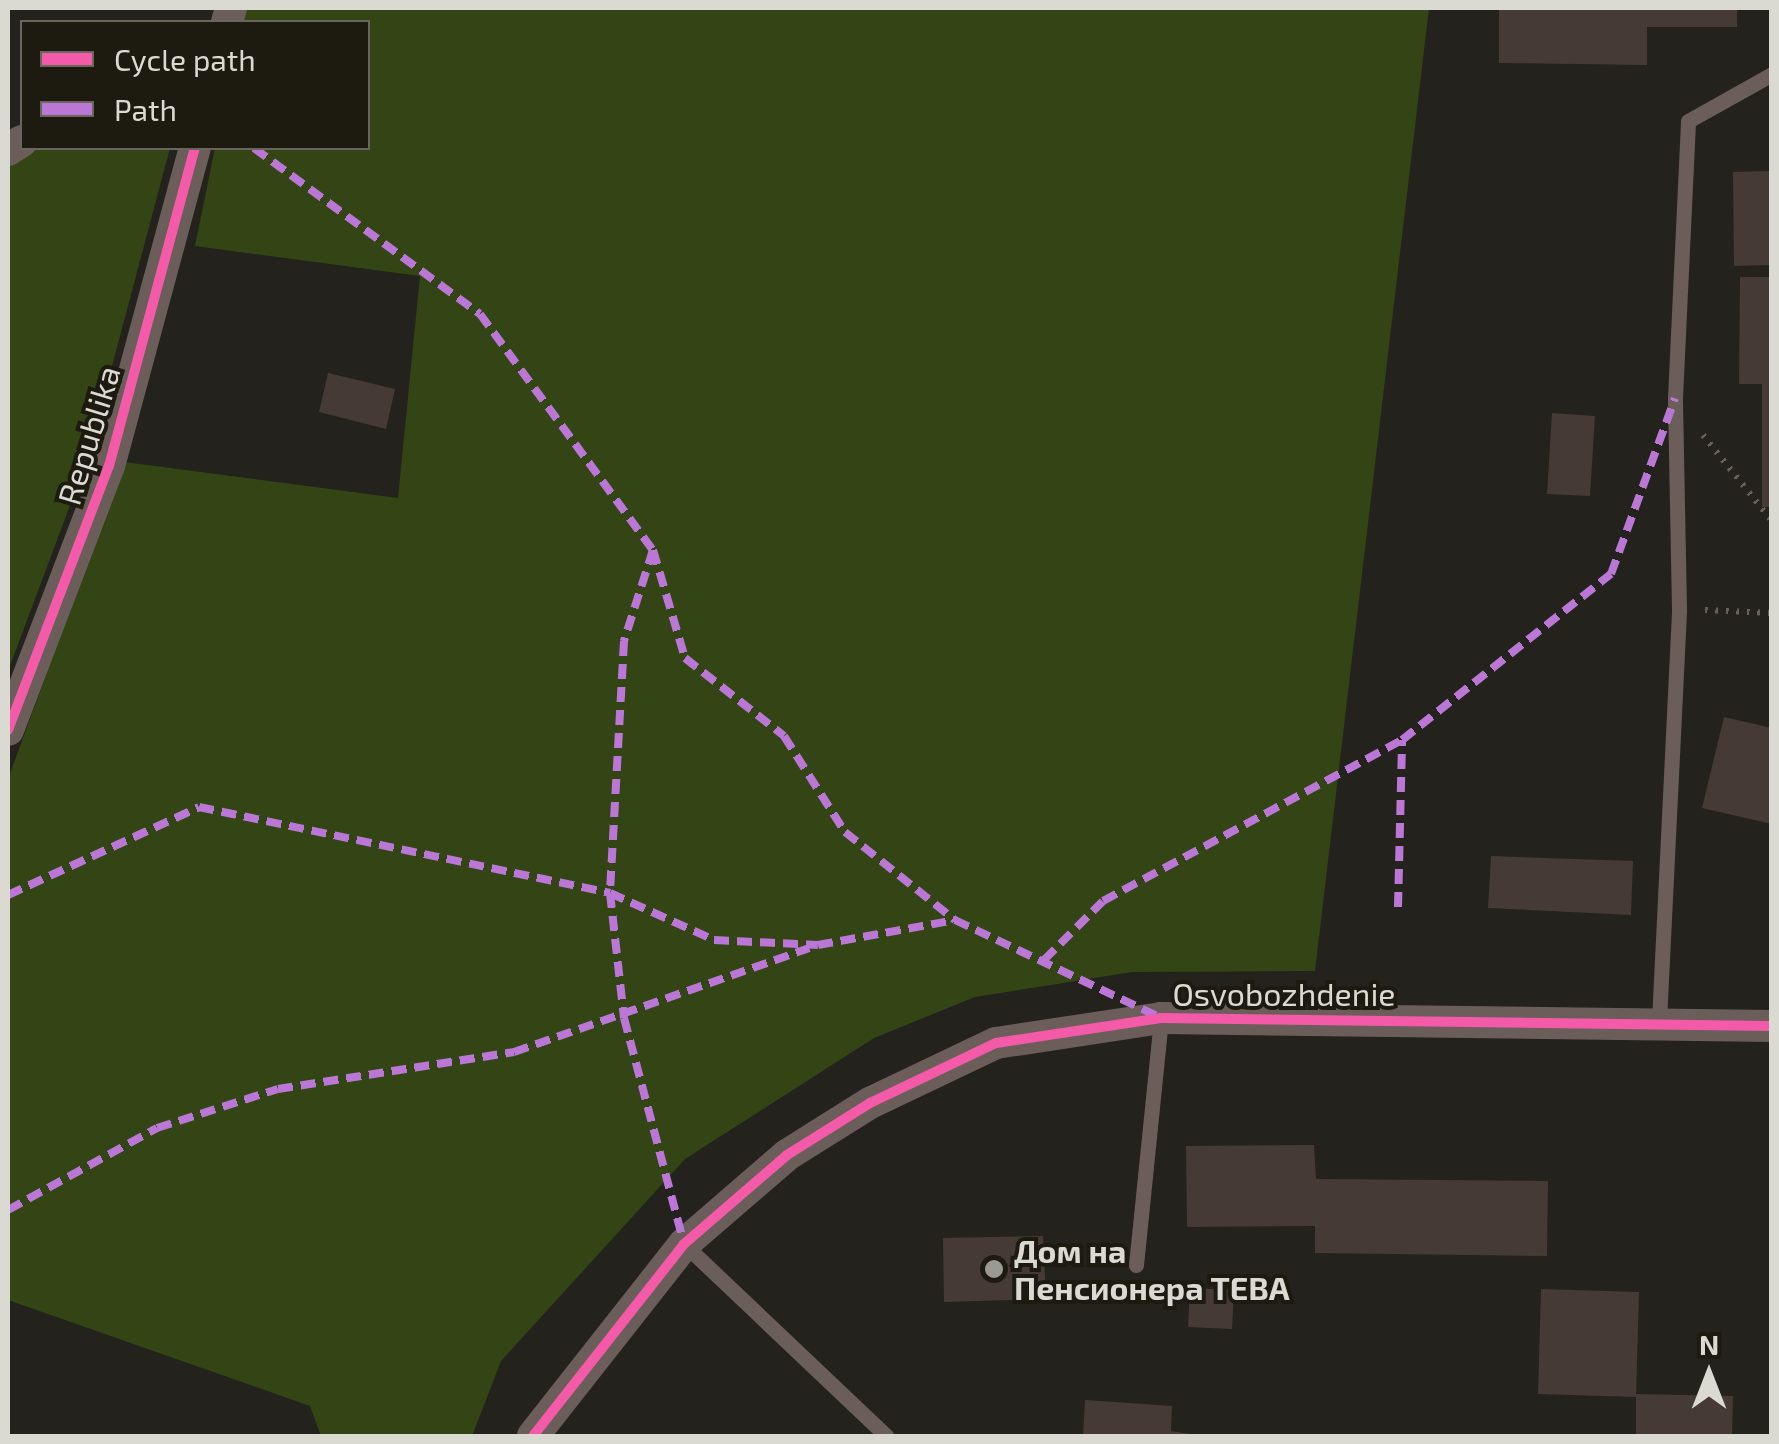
<!DOCTYPE html>
<html>
<head>
<meta charset="utf-8">
<style>
	body { margin:0 }
	#map { position:relative; width:1779px; height:1444px; overflow:hidden; background:#24221c; font-family:"Exo 2",sans-serif }
	div>[style] { position:absolute }
	.green>* { inset:0; background:#334515 }
	.building>* { inset:0; background:#463a34 }
	.path>* { height:6px; margin-top:-3px; transform-origin:0; background:repeating-linear-gradient(90deg,#685e5b 0 2.5px,transparent 0 10.5px) }
	.service>* { height:15px; margin:-7.5px; padding:0 7.5px; transform-origin:7.5px; border-radius:7.5px; background:#6b5d5a }
	.minor>* { height:32px; margin:-16px; padding:0 16px; transform-origin:16px; border-radius:16px; background:#6b5d5a }
	.quiet>* { height:8px; margin-top:-4px; transform-origin:0; background:repeating-linear-gradient(90deg,#ba77d6 0 15px,transparent 0 23px) }
	.cycleway>* { height:10px; margin:-5px; padding:0 5px; transform-origin:5px; border-radius:5px; background:#f35aa7 }
	.dots>* { width:28px; height:28px; translate:-50% -50%; box-sizing:border-box; border:5px solid #1d1b0f; border-radius:50% }
	span { translate:-50% -50%; white-space:nowrap; text-align:center; line-height:1.15; -webkit-text-stroke:8px #1d1b0f; paint-order:stroke }
	.street-label { font-size:32px; color:#dbdad2 }
	.poi-label { font-size:32px; color:#dbdad2; font-weight:700 }
	.left { translate:0 -50%; text-align:left }
	.frame { position:absolute; inset:0; border:10px solid #dbdad2; pointer-events:none }
	.legend { position:absolute; left:20px; top:20px; width:350px; height:130px; box-sizing:border-box; background:#1d1b0f; border:2px solid #69675d; margin:0; padding:12px 18px; list-style:none; font-size:30px; color:#dbdad2 }
	.legend li { display:flex; align-items:center; gap:20px; height:50px }
	.legend b { width:50px; border:2px solid #69675d }
	.north { position:absolute; left:1659px; top:1324px; width:100px; height:100px; -webkit-text-stroke:8px #1d1b0f; paint-order:stroke; rotate:0deg; font-size:28px; font-weight:700; line-height:40px; text-align:center; color:#dbdad2 }
	.north::after { content:''; display:block; margin:auto; width:35px; height:45px; background:#dbdad2; clip-path:polygon(50% 0,100% 100%,50% 72%,0 100%) }
</style>
</head>
<body>
<div id="map">
	<div class="green">
		<i style="clip-path:polygon(247px 8px,1429px 8px,1315px 971px,1132px 972px,975px 997px,874px 1038px,685px 1159px,501px 1361px,472px 1436px,321px 1436px,310px 1406px,8px 1300px,8px 779px,124px 462px,398px 498px,420px 276px,195px 246px,215px 148px,368px 148px,368px 22px,243px 22px)"></i>
		<i style="clip-path:polygon(37px 148px,170px 148px,87px 460px,8px 671px,8px 165px)"></i>
	</div>
	<div class="building">
		<i style="clip-path:polygon(1499px 8px,1737px 8px,1737px 27px,1647px 27px,1647px 65px,1499px 63px)"></i>
		<i style="clip-path:polygon(1772px 171px,1772px 265px,1734px 266px,1733px 172px)"></i>
		<i style="clip-path:polygon(1740px 277px,1772px 277px,1772px 507px,1762px 507px,1762px 384px,1739px 384px)"></i>
		<i style="clip-path:polygon(328px 373px,395px 389px,386px 429px,319px 412px)"></i>
		<i style="clip-path:polygon(1552px 413px,1595px 416px,1590px 496px,1547px 494px)"></i>
		<i style="clip-path:polygon(1724px 717px,1772px 728px,1772px 824px,1702px 808px)"></i>
		<i style="clip-path:polygon(1491px 856px,1633px 861px,1631px 915px,1488px 908px)"></i>
		<i style="clip-path:polygon(1314px 1145px,1316px 1179px,1548px 1181px,1547px 1256px,1315px 1253px,1315px 1226px,1187px 1227px,1186px 1146px)"></i>
		<i style="clip-path:polygon(1043px 1236px,1046px 1299px,944px 1302px,943px 1238px)"></i>
		<i style="clip-path:polygon(1190px 1288px,1234px 1290px,1232px 1329px,1188px 1327px)"></i>
		<i style="clip-path:polygon(1541px 1289px,1639px 1292px,1636px 1397px,1538px 1394px)"></i>
		<i style="clip-path:polygon(1636px 1394px,1733px 1396px,1732px 1436px,1636px 1436px)"></i>
		<i style="clip-path:polygon(1085px 1400px,1172px 1406px,1171px 1431px,1204px 1436px,1083px 1436px)"></i>
	</div>
	<div class="path">
		<i style="left:1703px;top:435px;width:110px;rotate:51.3deg"></i>
		<i style="left:1705px;top:610px;width:67px;rotate:2.6deg"></i>
	</div>
	<div class="service">
		<i style="left:1659px;top:1021px;width:412px;rotate:-87.2deg"></i>
		<i style="left:1679px;top:609px;width:211px;rotate:-91.1deg"></i>
		<i style="left:1675px;top:398px;width:277px;rotate:-87.3deg"></i>
		<i style="left:1688px;top:121px;width:96px;rotate:-29.2deg"></i>
		<i style="left:684px;top:1244px;width:279px;rotate:43.5deg"></i>
		<i style="left:1136px;top:1265px;width:248px;rotate:-84.2deg"></i>
	</div>
	<div class="minor">
		<i style="left:227px;top:22px;width:15px;rotate:-74deg"></i>
		<i style="left:8px;top:150px;width:17px;rotate:-33deg"></i>
		<i style="left:8px;top:730px;width:283px;rotate:-69.1deg"></i>
		<i style="left:109px;top:466px;width:329px;rotate:-74.9deg"></i>
		<i style="left:533px;top:1436px;width:244px;rotate:-51.8deg"></i>
		<i style="left:684px;top:1244px;width:136px;rotate:-40.8deg"></i>
		<i style="left:787px;top:1155px;width:98px;rotate:-32.1deg"></i>
		<i style="left:870px;top:1103px;width:140px;rotate:-25.5deg"></i>
		<i style="left:996px;top:1043px;width:167px;rotate:-8.6deg"></i>
		<i style="left:1161px;top:1018px;width:611px;rotate:0.75deg"></i>
	</div>
	<div class="quiet">
		<i style="left:254px;top:148px;width:280px;rotate:36.3deg"></i>
		<i style="left:480px;top:314px;width:293px;rotate:53.8deg"></i>
		<i style="left:653px;top:550px;width:113px;rotate:73.5deg"></i>
		<i style="left:685px;top:658px;width:126px;rotate:38.2deg"></i>
		<i style="left:784px;top:736px;width:114px;rotate:57.6deg"></i>
		<i style="left:845px;top:832px;width:141px;rotate:38.7deg"></i>
		<i style="left:955px;top:920px;width:224px;rotate:25.4deg"></i>
		<i style="left:653px;top:550px;width:96px;rotate:107.7deg"></i>
		<i style="left:624px;top:641px;width:252px;rotate:93.2deg"></i>
		<i style="left:610px;top:893px;width:126px;rotate:83.6deg"></i>
		<i style="left:624px;top:1018px;width:234px;rotate:75.1deg"></i>
		<i style="left:8px;top:895px;width:210px;rotate:-24.7deg"></i>
		<i style="left:199px;top:807px;width:420px;rotate:11.8deg"></i>
		<i style="left:610px;top:893px;width:114px;rotate:24.3deg"></i>
		<i style="left:714px;top:940px;width:104px;rotate:2.8deg"></i>
		<i style="left:818px;top:945px;width:139px;rotate:-10.3deg"></i>
		<i style="left:1398px;top:907px;width:167px;rotate:-88.6deg"></i>
		<i style="left:1044px;top:960px;width:83px;rotate:-45deg"></i>
		<i style="left:1103px;top:901px;width:340px;rotate:-28.3deg"></i>
		<i style="left:1402px;top:740px;width:267px;rotate:-38.5deg"></i>
		<i style="left:1611px;top:574px;width:187px;rotate:-70deg"></i>
		<i style="left:8px;top:1210px;width:170px;rotate:-28.8deg"></i>
		<i style="left:157px;top:1128px;width:127px;rotate:-17.9deg"></i>
		<i style="left:278px;top:1089px;width:239px;rotate:-8.9deg"></i>
		<i style="left:514px;top:1052px;width:313px;rotate:-19.4deg"></i>
	</div>
	<div class="cycleway">
		<i style="left:8px;top:730px;width:283px;rotate:-69.1deg"></i>
		<i style="left:109px;top:466px;width:329px;rotate:-74.9deg"></i>
		<i style="left:533px;top:1436px;width:244px;rotate:-51.8deg"></i>
		<i style="left:684px;top:1244px;width:136px;rotate:-40.8deg"></i>
		<i style="left:787px;top:1155px;width:98px;rotate:-32.1deg"></i>
		<i style="left:870px;top:1103px;width:140px;rotate:-25.5deg"></i>
		<i style="left:996px;top:1043px;width:167px;rotate:-8.6deg"></i>
		<i style="left:1161px;top:1018px;width:611px;rotate:0.75deg"></i>
	</div>
	<div class="dots">
		<i style="left:994px;top:1269px;background:#9b9a92"></i>
	</div>
	<div class="street-label">
		<span style="left:88px;top:435px;rotate:-73deg">Republika</span>
		<span style="left:1284px;top:993px">Osvobozhdenie</span>
	</div>
	<div class="poi-label">
		<span class="left" style="left:1014px;top:1269px">Дом на<br>Пенсионера ТЕВА</span>
	</div>
	<div class="frame"></div>
	<ul class="legend">
	<li><b style="height:12px;background:#f35aa7"></b>Cycle path</li>
	<li><b style="height:12px;background:#ba77d6"></b>Path</li>
	</ul>
	<div class="north">N</div>
</div>
</body>
</html>
